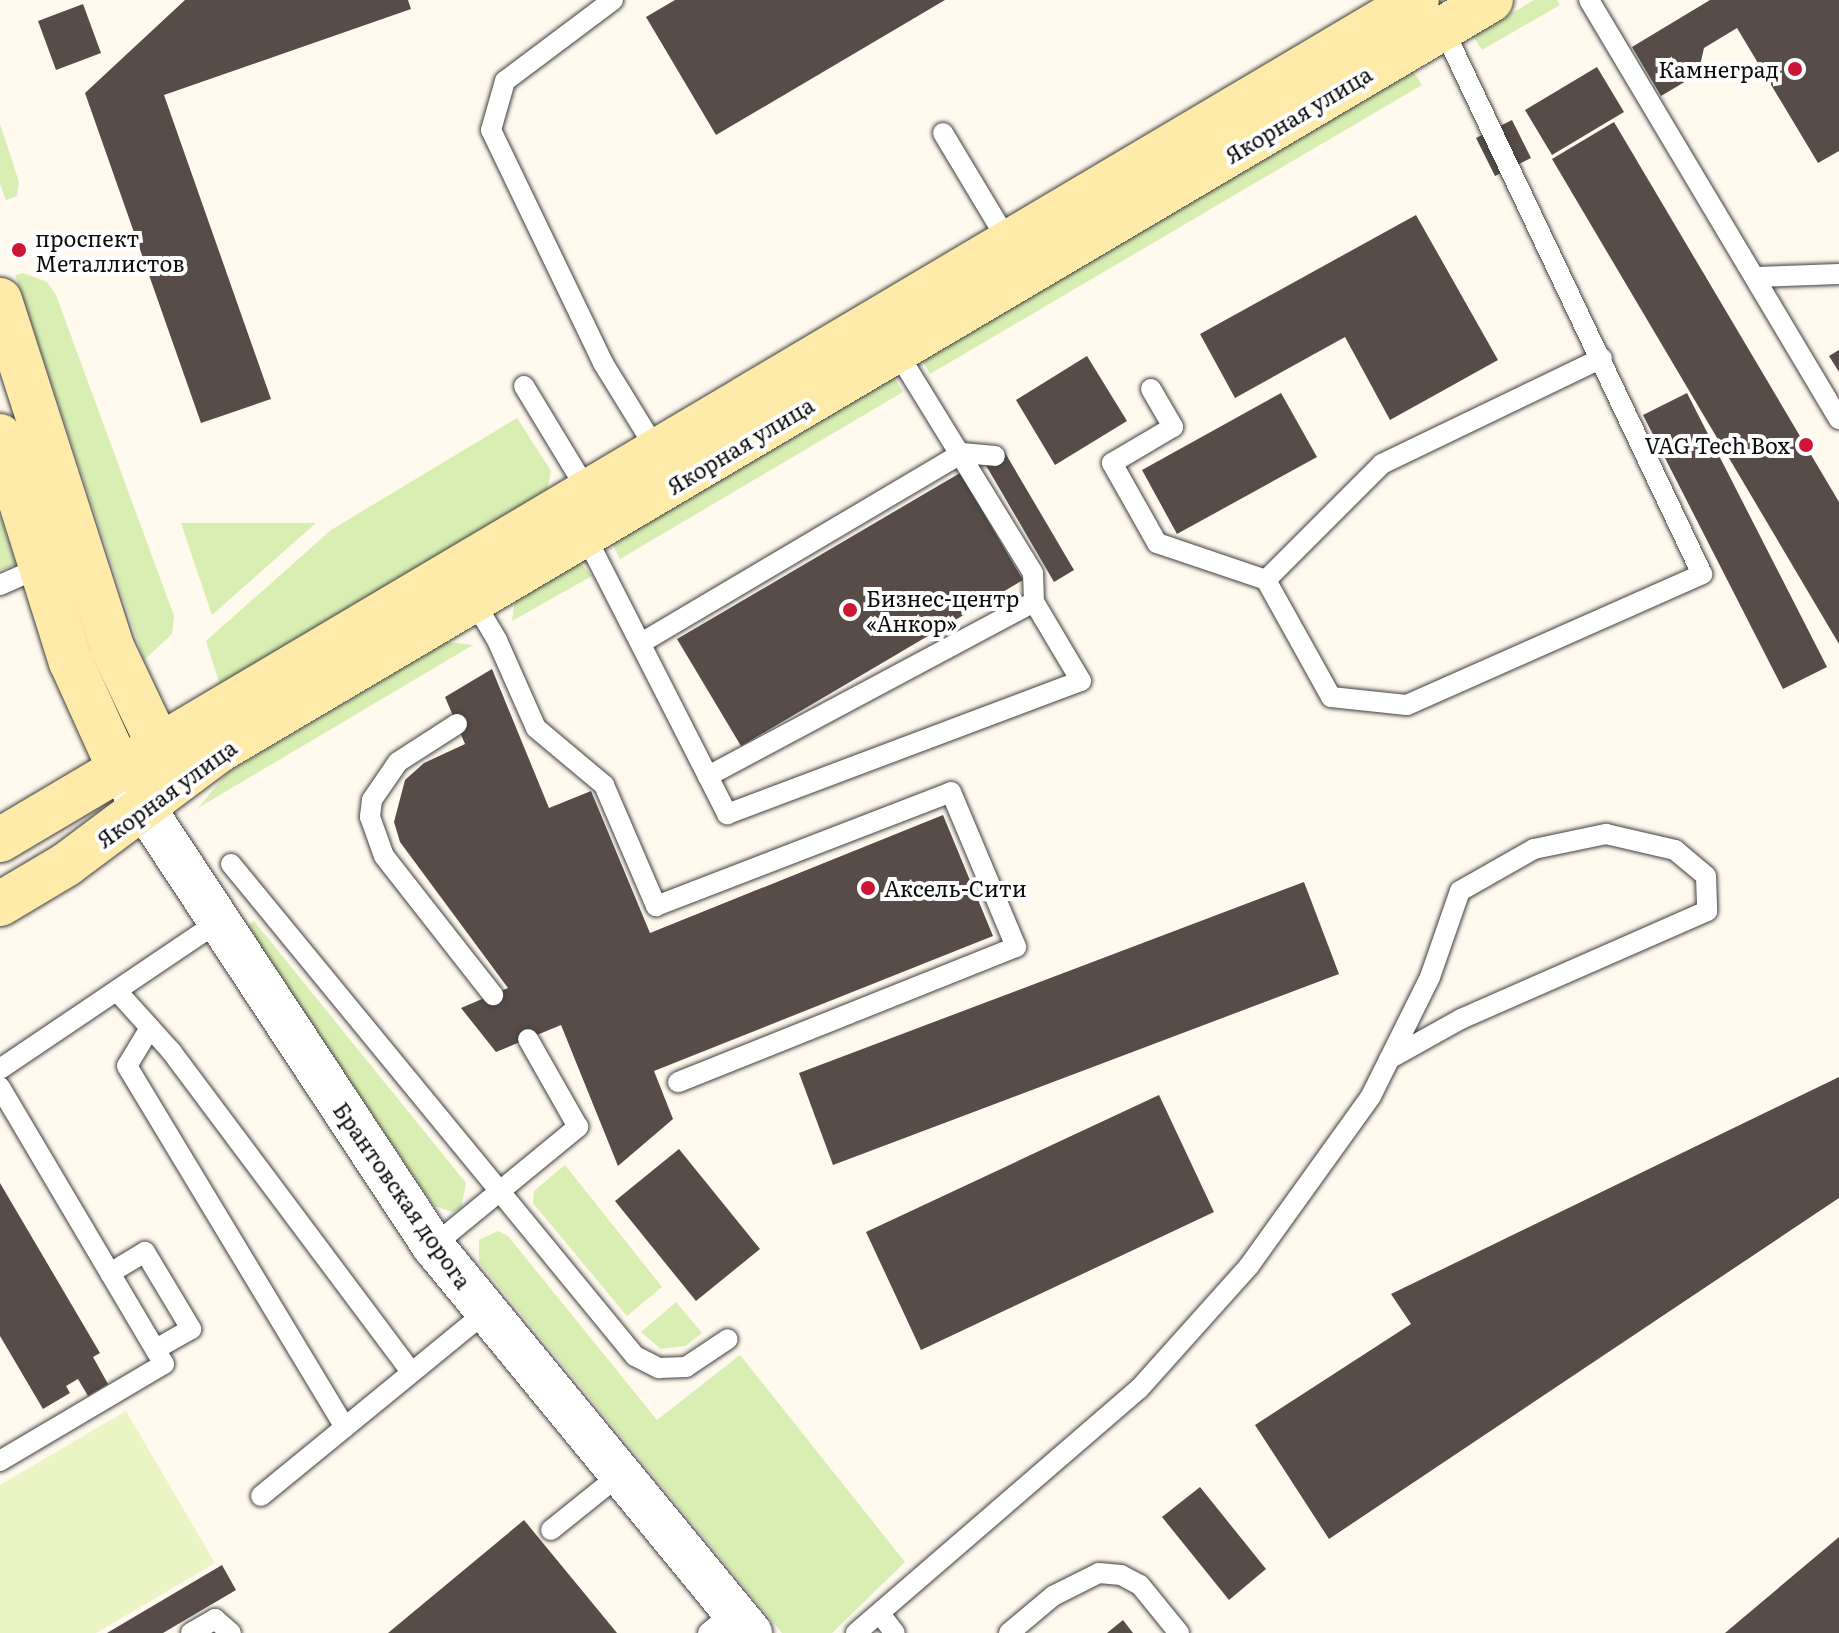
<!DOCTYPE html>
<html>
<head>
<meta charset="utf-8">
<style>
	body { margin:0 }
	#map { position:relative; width:1839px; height:1633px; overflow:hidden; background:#fff9ee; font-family:Literata,serif }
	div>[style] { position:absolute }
	.green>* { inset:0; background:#d9eeb3 }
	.pitch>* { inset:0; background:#eaf4c5 }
	.building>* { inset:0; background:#574c48 }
	.roads { filter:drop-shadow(0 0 2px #404040) drop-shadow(0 0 2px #404040) }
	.lane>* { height:20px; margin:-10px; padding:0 10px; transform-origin:10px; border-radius:10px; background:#fff }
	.street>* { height:42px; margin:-21px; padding:0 21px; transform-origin:21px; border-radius:21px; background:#fff }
	.secondary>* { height:44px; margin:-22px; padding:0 22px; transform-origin:22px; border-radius:22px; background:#ffeba9 }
	.dots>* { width:22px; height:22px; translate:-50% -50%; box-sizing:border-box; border:4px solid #fff; border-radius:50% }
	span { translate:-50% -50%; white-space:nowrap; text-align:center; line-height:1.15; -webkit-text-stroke:8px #fff; paint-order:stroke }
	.poi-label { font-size:22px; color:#0d0d0d }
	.right { translate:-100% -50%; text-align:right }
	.left { translate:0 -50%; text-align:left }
	.street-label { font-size:22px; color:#0d0d0d }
</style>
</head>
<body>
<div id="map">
	<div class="green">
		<i style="clip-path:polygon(1534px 0,1557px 0,1560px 5px,1482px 50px,1473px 36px)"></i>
		<i style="clip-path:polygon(1413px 71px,1422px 85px,930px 374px,922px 360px)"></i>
		<i style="clip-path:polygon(0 124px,19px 182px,17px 196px,6px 200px,0 184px)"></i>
		<i style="clip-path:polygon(23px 273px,47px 282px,56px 295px,174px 616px,172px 634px,144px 660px,15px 275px)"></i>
		<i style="clip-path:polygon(894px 377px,903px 392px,620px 559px,612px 543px)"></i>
		<i style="clip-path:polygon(517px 418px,551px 471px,547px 492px,220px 685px,206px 641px,331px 530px)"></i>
		<i style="clip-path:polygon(0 515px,16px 565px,0 570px)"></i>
		<i style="clip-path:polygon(181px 523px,316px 523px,212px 615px)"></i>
		<i style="clip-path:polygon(580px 563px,592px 576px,512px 621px,515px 600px)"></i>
		<i style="clip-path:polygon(447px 642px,473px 645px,198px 808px,227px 773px)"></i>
		<i style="clip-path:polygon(254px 921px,466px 1183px,461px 1208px,453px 1212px,434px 1206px,245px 928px)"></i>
		<i style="clip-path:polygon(565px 1165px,662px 1287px,627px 1316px,533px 1203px,534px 1191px)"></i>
		<i style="clip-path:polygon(498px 1231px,508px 1236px,657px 1420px,740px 1355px,905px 1562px,832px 1633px,782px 1633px,479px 1262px,479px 1240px)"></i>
		<i style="clip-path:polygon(676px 1302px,702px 1333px,685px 1346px,661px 1349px,641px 1332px)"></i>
	</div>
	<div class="pitch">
		<i style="clip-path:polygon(126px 1411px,215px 1563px,96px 1633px,0 1633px,0 1485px)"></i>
	</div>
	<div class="building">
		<i style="clip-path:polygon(185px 0,408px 0,411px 9px,164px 95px,271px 399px,201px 423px,85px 93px)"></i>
		<i style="clip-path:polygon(675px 0,945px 0,716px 135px,646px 17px)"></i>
		<i style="clip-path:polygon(1710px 0,1839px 0,1839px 151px,1818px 163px,1737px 28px,1704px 48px,1698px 74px,1661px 96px,1632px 47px)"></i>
		<i style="clip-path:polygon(83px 4px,101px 53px,56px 70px,38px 21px)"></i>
		<i style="clip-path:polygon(1597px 67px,1624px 112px,1552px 155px,1525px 110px)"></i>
		<i style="clip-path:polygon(1512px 120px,1531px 158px,1495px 176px,1476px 138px)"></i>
		<i style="clip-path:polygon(1614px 122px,1839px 502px,1839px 644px,1552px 159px)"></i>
		<i style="clip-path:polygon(1416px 215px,1498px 360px,1390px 420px,1345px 337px,1235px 398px,1200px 334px)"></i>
		<i style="clip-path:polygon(1839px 350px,1839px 372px,1829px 356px)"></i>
		<i style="clip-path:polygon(1087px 356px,1127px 421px,1055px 465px,1016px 400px)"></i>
		<i style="clip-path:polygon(1281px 393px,1317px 457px,1177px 534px,1142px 470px)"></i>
		<i style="clip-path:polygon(1687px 393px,1827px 667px,1783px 689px,1643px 415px)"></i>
		<i style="clip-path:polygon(1004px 451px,1074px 570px,1054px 582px,984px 462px)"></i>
		<i style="clip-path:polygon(960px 473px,1023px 580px,741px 746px,677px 639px)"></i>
		<i style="clip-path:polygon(492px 669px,549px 808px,591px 791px,650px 933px,943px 815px,993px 936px,654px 1071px,673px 1119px,618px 1166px,561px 1025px,496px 1052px,461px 1008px,508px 988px,400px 842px,394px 822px,405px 780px,424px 763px,465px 744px,445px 697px)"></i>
		<i style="clip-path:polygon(1304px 882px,1339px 974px,833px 1165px,799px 1073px)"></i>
		<i style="clip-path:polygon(1839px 1077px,1839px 1198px,1329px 1539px,1255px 1425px,1411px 1324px,1391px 1294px)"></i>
		<i style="clip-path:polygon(1159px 1095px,1214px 1212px,921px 1350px,866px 1232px)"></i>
		<i style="clip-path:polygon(679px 1149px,760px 1249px,696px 1301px,615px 1201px)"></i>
		<i style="clip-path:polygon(0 1183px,100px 1353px,93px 1357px,108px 1384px,88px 1396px,78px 1379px,66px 1386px,70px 1393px,43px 1409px,0 1336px)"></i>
		<i style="clip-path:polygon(1200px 1487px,1266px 1569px,1229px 1600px,1162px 1517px)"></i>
		<i style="clip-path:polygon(524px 1520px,617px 1633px,388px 1633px)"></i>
		<i style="clip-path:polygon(1839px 1537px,1839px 1633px,1725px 1633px)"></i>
		<i style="clip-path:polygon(222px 1565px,236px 1590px,163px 1633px,107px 1633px)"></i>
		<i style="clip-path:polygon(1123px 1620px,1133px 1633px,1107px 1633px)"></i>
	</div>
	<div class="roads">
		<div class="lane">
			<i style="left:613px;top:0;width:135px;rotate:143.1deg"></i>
			<i style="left:505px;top:81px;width:51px;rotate:105.9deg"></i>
			<i style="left:491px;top:130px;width:259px;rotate:64.3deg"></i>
			<i style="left:603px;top:363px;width:107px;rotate:58.4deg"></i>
			<i style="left:1589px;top:0;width:488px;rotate:59.2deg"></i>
			<i style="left:943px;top:133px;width:126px;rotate:59deg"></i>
			<i style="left:1757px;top:277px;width:82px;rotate:-2.1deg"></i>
			<i style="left:897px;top:352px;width:259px;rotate:58.4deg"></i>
			<i style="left:1033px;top:573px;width:29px;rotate:88deg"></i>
			<i style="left:524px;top:386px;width:127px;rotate:58.8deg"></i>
			<i style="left:1151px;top:389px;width:44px;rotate:59.9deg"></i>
			<i style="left:1173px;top:427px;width:71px;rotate:149.5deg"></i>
			<i style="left:1112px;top:463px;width:92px;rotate:60.6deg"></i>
			<i style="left:1157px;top:543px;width:115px;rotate:18.7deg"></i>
			<i style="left:1266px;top:580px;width:164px;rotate:-45deg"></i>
			<i style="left:1382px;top:464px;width:244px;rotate:-25.7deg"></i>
			<i style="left:583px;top:531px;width:318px;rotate:63deg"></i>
			<i style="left:727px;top:814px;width:378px;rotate:-20.6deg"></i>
			<i style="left:1081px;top:681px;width:92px;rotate:-120.7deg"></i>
			<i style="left:1034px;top:602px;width:370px;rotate:151.9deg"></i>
			<i style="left:1266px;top:580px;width:134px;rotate:60.9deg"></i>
			<i style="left:1331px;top:697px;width:76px;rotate:6deg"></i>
			<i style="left:1407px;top:705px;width:323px;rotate:-23.9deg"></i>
			<i style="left:1702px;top:574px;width:609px;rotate:-115.39deg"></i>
			<i style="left:0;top:585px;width:45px;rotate:-23.7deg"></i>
			<i style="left:475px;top:603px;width:43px;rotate:59.3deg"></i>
			<i style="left:497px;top:640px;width:96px;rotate:66.1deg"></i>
			<i style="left:536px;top:728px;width:89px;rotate:40deg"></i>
			<i style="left:604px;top:785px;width:132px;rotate:66.7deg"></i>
			<i style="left:656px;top:906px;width:316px;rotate:-21.1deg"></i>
			<i style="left:951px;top:792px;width:168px;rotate:67.2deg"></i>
			<i style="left:1016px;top:947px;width:364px;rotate:158.2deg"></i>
			<i style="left:641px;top:643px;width:373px;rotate:-30.6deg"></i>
			<i style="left:962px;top:453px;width:33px;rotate:5deg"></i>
			<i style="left:457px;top:724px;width:70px;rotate:147.2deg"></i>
			<i style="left:398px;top:762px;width:46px;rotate:124.4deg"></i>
			<i style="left:372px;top:800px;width:17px;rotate:97deg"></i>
			<i style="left:370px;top:817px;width:41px;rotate:70.3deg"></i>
			<i style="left:384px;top:856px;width:177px;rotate:51.9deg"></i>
			<i style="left:231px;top:864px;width:637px;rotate:50.61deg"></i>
			<i style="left:635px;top:1356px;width:27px;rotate:27deg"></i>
			<i style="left:659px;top:1368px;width:27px;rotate:-2deg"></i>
			<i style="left:686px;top:1367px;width:50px;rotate:-33.7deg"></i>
			<i style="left:117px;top:991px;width:81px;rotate:48deg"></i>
			<i style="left:171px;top:1051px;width:401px;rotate:53.2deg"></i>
			<i style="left:150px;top:1028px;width:44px;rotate:121.2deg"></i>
			<i style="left:127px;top:1066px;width:422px;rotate:58.9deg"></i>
			<i style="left:0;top:1069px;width:263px;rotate:-34deg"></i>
			<i style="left:0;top:1087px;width:322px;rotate:59.4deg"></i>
			<i style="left:164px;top:1364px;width:191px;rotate:149.4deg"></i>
			<i style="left:433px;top:1246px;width:188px;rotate:-39.4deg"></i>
			<i style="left:578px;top:1127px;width:101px;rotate:-119.6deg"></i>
			<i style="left:110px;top:1273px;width:41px;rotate:-31deg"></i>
			<i style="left:145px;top:1252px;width:90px;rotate:59.1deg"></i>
			<i style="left:191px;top:1329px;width:40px;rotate:150.3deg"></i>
			<i style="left:261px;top:1496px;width:292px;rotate:-39.3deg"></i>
			<i style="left:551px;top:1530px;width:91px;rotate:-38.8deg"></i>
			<i style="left:880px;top:1614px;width:24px;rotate:52deg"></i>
			<i style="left:191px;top:1633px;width:28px;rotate:-30deg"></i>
			<i style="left:215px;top:1619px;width:21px;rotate:41deg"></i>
			<i style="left:708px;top:1633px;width:34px;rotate:-40deg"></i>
			<i style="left:856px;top:1633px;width:374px;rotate:-40.8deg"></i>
			<i style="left:1139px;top:1389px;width:165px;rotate:-48.2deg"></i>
			<i style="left:1249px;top:1266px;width:209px;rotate:-54.3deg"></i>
			<i style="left:1371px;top:1096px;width:133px;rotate:-63.6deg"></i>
			<i style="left:1430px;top:977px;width:91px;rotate:-70.8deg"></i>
			<i style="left:1460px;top:891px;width:85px;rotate:-29.6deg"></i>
			<i style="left:1534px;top:849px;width:74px;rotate:-11.8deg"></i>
			<i style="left:1606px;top:834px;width:71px;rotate:13.1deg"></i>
			<i style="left:1675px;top:850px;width:40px;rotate:40deg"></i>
			<i style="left:1706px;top:876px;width:35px;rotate:88deg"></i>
			<i style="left:1707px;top:911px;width:269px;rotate:156.3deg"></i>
			<i style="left:1461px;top:1019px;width:82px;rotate:150.9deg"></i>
			<i style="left:1009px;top:1633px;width:57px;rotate:-40.1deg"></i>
			<i style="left:1053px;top:1596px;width:51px;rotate:-26.6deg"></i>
			<i style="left:1099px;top:1573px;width:22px;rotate:5deg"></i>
			<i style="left:1121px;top:1575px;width:21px;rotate:28deg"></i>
			<i style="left:1140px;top:1585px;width:62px;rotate:50.9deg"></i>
		</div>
		<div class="street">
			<i style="left:124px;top:777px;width:562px;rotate:56.62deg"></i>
			<i style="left:433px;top:1246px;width:501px;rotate:50.59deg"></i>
		</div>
		<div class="secondary">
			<i style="left:0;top:300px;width:365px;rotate:72.1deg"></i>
			<i style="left:112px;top:647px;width:110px;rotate:64.6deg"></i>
			<i style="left:159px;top:746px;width:27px;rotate:103deg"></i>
			<i style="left:0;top:436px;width:237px;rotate:72.6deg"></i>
			<i style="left:71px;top:662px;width:119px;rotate:65.6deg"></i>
			<i style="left:0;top:840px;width:1647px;rotate:-30.66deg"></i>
			<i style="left:0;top:904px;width:78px;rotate:-30.8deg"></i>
			<i style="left:67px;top:864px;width:189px;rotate:-36.8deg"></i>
			<i style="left:218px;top:751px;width:1478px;rotate:-30.54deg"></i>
		</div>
	</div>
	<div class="dots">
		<i style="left:1795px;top:69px;background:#cd1636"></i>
		<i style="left:19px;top:250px;background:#cd1636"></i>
		<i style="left:1806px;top:445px;background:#cd1636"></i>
		<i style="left:850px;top:610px;background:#cd1636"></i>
		<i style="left:868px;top:888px;background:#cd1636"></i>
	</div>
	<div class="poi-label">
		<span class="right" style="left:1779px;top:69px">Камнеград</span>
		<span class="left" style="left:35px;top:250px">проспект<br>Металлистов</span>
		<span class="right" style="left:1790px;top:445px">VAG Tech Box</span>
		<span class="left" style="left:866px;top:610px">Бизнес-центр<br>«Анкор»</span>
		<span class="left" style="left:884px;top:888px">Аксель-Сити</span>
	</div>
	<div class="street-label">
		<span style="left:1298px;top:114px;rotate:-31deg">Якорная улица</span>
		<span style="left:740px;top:445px;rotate:-31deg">Якорная улица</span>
		<span style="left:166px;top:793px;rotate:-36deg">Якорная улица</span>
		<span style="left:403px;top:1195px;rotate:55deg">Брантовская дорога</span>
	</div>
</div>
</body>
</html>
